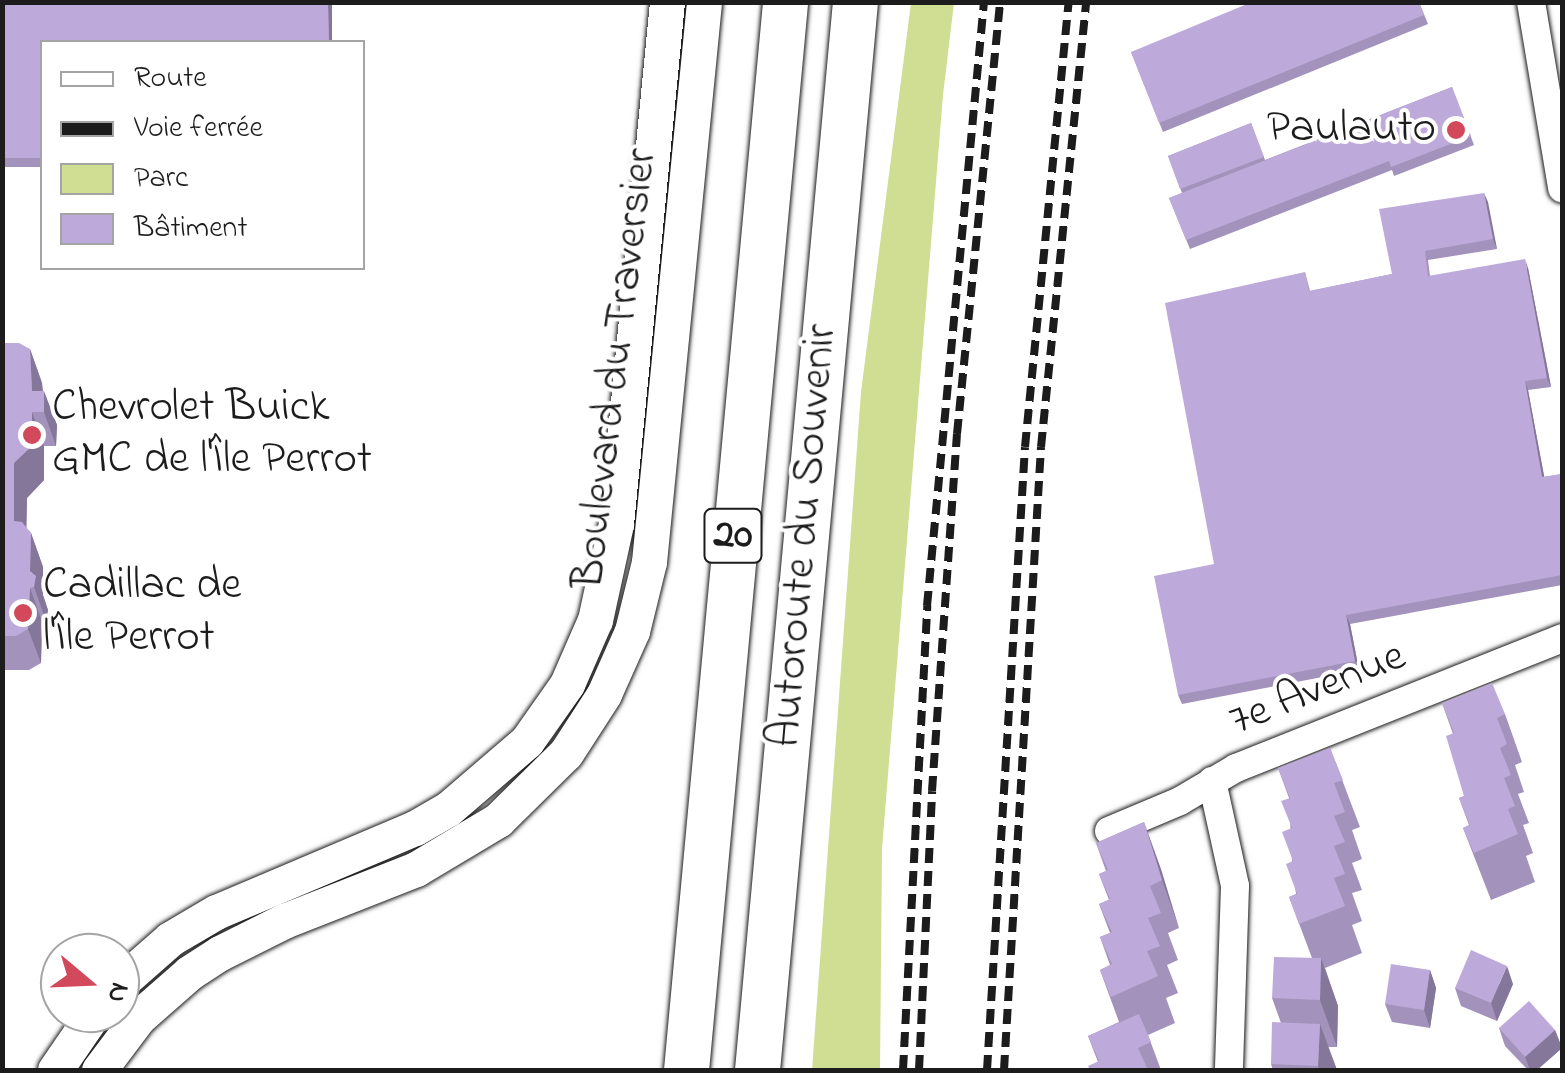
<!DOCTYPE html>
<html>
<head>
<meta charset="utf-8">
<style>
	body { margin:0 }
	#map { position:relative; width:1565px; height:1073px; overflow:hidden; background:#fff; font-family:"Indie Flower",sans-serif }
	div>[style] { position:absolute }
	.green>* { inset:0; background:#cfde92 }
	.roads { filter:drop-shadow(0 0 2px #1c1c1c) drop-shadow(0 0 2px #1c1c1c) }
	.minor>* { height:28px; margin:-14px; padding:0 14px; transform-origin:14px; border-radius:14px; background:#fff }
	.tertiary>* { height:35px; margin:-17.5px; padding:0 17.5px; transform-origin:17.5px; border-radius:17.5px; background:#fff }
	.trunk>* { height:45px; margin:-22.5px; padding:0 22.5px; transform-origin:22.5px; border-radius:22.5px; background:#fff }
	.rail>* { height:8px; margin-top:-4px; transform-origin:0; background:repeating-linear-gradient(90deg,#1c1c1c 0 15px,transparent 0 23px) }
	.wall>* { inset:0; background:#a392bb }
	.shaded-wall>* { inset:0; background:#847799 }
	.building>* { inset:0; background:#bdaada }
	.dots>* { width:28px; height:28px; translate:-50% -50%; box-sizing:border-box; border:5px solid #fff; border-radius:50% }
	span { translate:-50% -50%; white-space:nowrap; text-align:center; line-height:1.15; -webkit-text-stroke:8px #fff; paint-order:stroke }
	.shield-label span { padding:2px 8px; background:#fff; border:2px solid; border-radius:8px; -webkit-text-stroke-width:0 }
	.shield-label { font-size:42px; color:#1c1c1c; font-weight:700 }
	.poi-label { font-size:45px; color:#1c1c1c }
	.right { translate:-100% -50%; text-align:right }
	.left { translate:0 -50%; text-align:left }
	.street-label { font-size:45px; color:#1c1c1c }
	.frame { position:absolute; inset:0; border:5px solid #1c1c1c; pointer-events:none }
	.legend { position:absolute; left:40px; top:40px; width:325px; height:230px; box-sizing:border-box; background:#fff; border:2px solid #a4a4a4; margin:0; padding:12px 18px; list-style:none; font-size:30px; color:#1c1c1c }
	.legend li { display:flex; align-items:center; gap:20px; height:50px }
	.legend b { width:50px; border:2px solid #a4a4a4 }
	.north { position:absolute; left:40px; top:933px; width:100px; height:100px; box-sizing:border-box; background:#fff; border:2px solid #a4a4a4; border-radius:50%; rotate:109deg; font-size:28px; font-weight:700; line-height:40px; text-align:center; color:#1c1c1c }
	.north::after { content:''; display:block; margin:auto; width:35px; height:45px; background:#d1495b; clip-path:polygon(50% 0,100% 100%,50% 72%,0 100%) }
</style>
</head>
<body>
<div id="map">
	<div class="green">
		<i style="clip-path:polygon(911px 3px,954px 3px,943px 95px,882px 849px,880px 1070px,812px 1070px,861px 392px)"></i>
	</div>
	<div class="roads">
		<div class="minor">
			<i style="left:1531px;top:2px;width:189px;rotate:80.5deg"></i>
			<i style="left:1212px;top:781px;width:107px;rotate:77.6deg"></i>
			<i style="left:1235px;top:886px;width:184px;rotate:91.9deg"></i>
			<i style="left:1109px;top:831px;width:77px;rotate:-22.9deg"></i>
			<i style="left:1180px;top:801px;width:65px;rotate:-30.5deg"></i>
			<i style="left:1236px;top:768px;width:351px;rotate:-21.7deg"></i>
		</div>
		<div class="tertiary">
			<i style="left:120px;top:983px;width:67px;rotate:-41.3deg"></i>
			<i style="left:170px;top:939px;width:53px;rotate:-30.4deg"></i>
			<i style="left:216px;top:912px;width:216px;rotate:-22.9deg"></i>
			<i style="left:415px;top:828px;width:38px;rotate:-30deg"></i>
			<i style="left:448px;top:809px;width:104px;rotate:-40.7deg"></i>
			<i style="left:527px;top:741px;width:70px;rotate:-54.9deg"></i>
			<i style="left:567px;top:684px;width:70px;rotate:-66.4deg"></i>
			<i style="left:595px;top:620px;width:98px;rotate:-77.7deg"></i>
			<i style="left:616px;top:524px;width:524px;rotate:-84.42deg"></i>
			<i style="left:55px;top:1070px;width:69px;rotate:-55.6deg"></i>
			<i style="left:99px;top:1070px;width:66px;rotate:-53deg"></i>
			<i style="left:139px;top:1017px;width:67px;rotate:-41.3deg"></i>
			<i style="left:189px;top:973px;width:37px;rotate:-33deg"></i>
			<i style="left:220px;top:953px;width:72px;rotate:-26.6deg"></i>
			<i style="left:284px;top:921px;width:142px;rotate:-21.5deg"></i>
			<i style="left:416px;top:869px;width:96px;rotate:-30.9deg"></i>
			<i style="left:498px;top:820px;width:95px;rotate:-44.6deg"></i>
			<i style="left:566px;top:753px;width:70px;rotate:-57.2deg"></i>
			<i style="left:604px;top:694px;width:69px;rotate:-66deg"></i>
			<i style="left:632px;top:631px;width:71px;rotate:-76.2deg"></i>
			<i style="left:649px;top:562px;width:563px;rotate:-84.39deg"></i>
		</div>
		<div class="trunk">
			<i style="left:686px;top:1070px;width:1073px;rotate:-84.7deg"></i>
			<i style="left:757px;top:1070px;width:1072px;rotate:-84.76deg"></i>
		</div>
	</div>
	<div class="rail">
		<i style="left:903px;top:1070px;width:465px;rotate:-87deg"></i>
		<i style="left:927px;top:606px;width:607px;rotate:-84.61deg"></i>
		<i style="left:919px;top:1070px;width:279px;rotate:-87.3deg"></i>
		<i style="left:932px;top:791px;width:358px;rotate:-86deg"></i>
		<i style="left:957px;top:434px;width:434px;rotate:-84.3deg"></i>
		<i style="left:987px;top:1070px;width:624px;rotate:-86.51deg"></i>
		<i style="left:1025px;top:447px;width:447px;rotate:-84.4deg"></i>
		<i style="left:1004px;top:1070px;width:624px;rotate:-86.6deg"></i>
		<i style="left:1041px;top:447px;width:447px;rotate:-84.2deg"></i>
	</div>
	<div class="wall">
		<i style="clip-path:polygon(2px 2px,332px 2px,332px 42px,42px 42px,42px 167px,2px 167px)"></i>
		<i style="clip-path:polygon(1419px 2px,1428px 24px,1163px 132px,1131px 52px)"></i>
		<i style="clip-path:polygon(1452px 87px,1474px 145px,1394px 176px,1392px 170px,1190px 249px,1169px 198px,1182px 193px,1168px 156px,1251px 123px,1265px 160px)"></i>
		<i style="clip-path:polygon(1484px 193px,1497px 249px,1428px 260px,1430px 276px,1528px 268px,1551px 387px,1528px 390px,1544px 477px,1562px 474px,1562px 585px,1350px 624px,1359px 670px,1182px 704px,1178px 695px,1214px 564px,1305px 272px,1310px 291px,1392px 274px)"></i>
		<i style="clip-path:polygon(2px 343px,30px 349px,42px 383px,43px 391px,57px 425px,56px 446px,44px 446px,44px 480px,27px 498px,26px 528px,31px 533px,43px 567px,43px 595px,48px 610px,46px 621px,42px 622px,41px 663px,29px 670px,2px 670px)"></i>
		<i style="clip-path:polygon(1442px 703px,1505px 714px,1522px 762px,1515px 765px,1524px 792px,1518px 794px,1529px 823px,1523px 825px,1533px 853px,1526px 856px,1535px 882px,1491px 900px,1463px 828px,1469px 825px,1459px 798px,1464px 796px,1453px 734px)"></i>
		<i style="clip-path:polygon(1330px 748px,1360px 827px,1352px 830px,1362px 859px,1352px 863px,1362px 890px,1352px 893px,1362px 921px,1352px 925px,1362px 953px,1325px 968px,1338px 1006px,1337px 1047px,1328px 1047px,1337px 1070px,1273px 1070px,1271px 1064px,1281px 1023px,1272px 998px,1312px 958px,1289px 897px,1296px 894px,1292px 861px,1289px 798px,1278px 768px)"></i>
		<i style="clip-path:polygon(1144px 822px,1179px 928px,1168px 933px,1178px 960px,1167px 965px,1178px 993px,1166px 998px,1175px 1023px,1148px 1035px,1161px 1070px,1090px 1070px,1098px 1062px,1088px 1036px,1119px 1022px,1100px 970px,1110px 965px,1100px 937px,1110px 933px,1099px 904px,1109px 900px,1099px 874px,1106px 871px,1096px 843px)"></i>
		<i style="clip-path:polygon(1430px 970px,1436px 988px,1430px 1028px,1392px 1022px,1385px 1004px)"></i>
		<i style="clip-path:polygon(1513px 984px,1497px 1021px,1461px 1006px,1455px 988px)"></i>
		<i style="clip-path:polygon(1499px 1028px,1555px 1030px,1562px 1048px,1537px 1070px,1528px 1070px,1505px 1046px)"></i>
	</div>
	<div class="shaded-wall">
		<i style="clip-path:polygon(328px 2px,332px 2px,332px 42px,329px 42px)"></i>
		<i style="clip-path:polygon(1484px 193px,1488px 202px,1497px 249px,1493px 239px)"></i>
		<i style="clip-path:polygon(1525px 259px,1528px 268px,1551px 387px,1547px 378px)"></i>
		<i style="clip-path:polygon(30px 349px,42px 383px,44px 412px,32px 391px)"></i>
		<i style="clip-path:polygon(1525px 381px,1528px 390px,1546px 486px,1542px 477px)"></i>
		<i style="clip-path:polygon(44px 391px,57px 425px,56px 446px,44px 412px)"></i>
		<i style="clip-path:polygon(32px 412px,44px 446px,44px 480px,27px 498px,26px 555px,14px 521px,14px 463px)"></i>
		<i style="clip-path:polygon(31px 533px,43px 567px,43px 595px,48px 610px,46px 621px,34px 587px,30px 571px)"></i>
		<i style="clip-path:polygon(30px 588px,42px 622px,41px 663px,28px 629px)"></i>
		<i style="clip-path:polygon(1346px 615px,1350px 624px,1359px 670px,1355px 661px)"></i>
		<i style="clip-path:polygon(1144px 822px,1161px 869px,1179px 928px,1162px 880px)"></i>
		<i style="clip-path:polygon(1321px 958px,1338px 1006px,1337px 1047px,1320px 1000px)"></i>
		<i style="clip-path:polygon(1507px 966px,1513px 984px,1497px 1021px,1491px 1003px)"></i>
		<i style="clip-path:polygon(1430px 970px,1436px 988px,1430px 1028px,1424px 1010px)"></i>
		<i style="clip-path:polygon(1320px 1024px,1337px 1070px,1320px 1070px,1318px 1066px)"></i>
		<i style="clip-path:polygon(1555px 1030px,1562px 1048px,1537px 1070px,1530px 1070px,1525px 1057px)"></i>
	</div>
	<div class="building">
		<i style="clip-path:polygon(2px 2px,328px 2px,329px 42px,42px 42px,42px 158px,2px 158px)"></i>
		<i style="clip-path:polygon(1252px 2px,1419px 2px,1424px 15px,1159px 123px,1131px 52px)"></i>
		<i style="clip-path:polygon(1452px 87px,1471px 136px,1391px 167px,1389px 161px,1186px 240px,1169px 198px)"></i>
		<i style="clip-path:polygon(1251px 123px,1264px 157px,1180px 189px,1168px 156px)"></i>
		<i style="clip-path:polygon(1484px 193px,1493px 239px,1425px 251px,1428px 276px,1525px 259px,1547px 378px,1525px 381px,1542px 477px,1562px 474px,1562px 575px,1346px 615px,1355px 661px,1178px 695px,1154px 576px,1214px 564px,1165px 303px,1305px 272px,1309px 291px,1392px 274px,1379px 209px)"></i>
		<i style="clip-path:polygon(2px 343px,19px 343px,30px 349px,32px 391px,44px 391px,44px 412px,32px 412px,32px 446px,14px 463px,14px 521px,22px 522px,31px 533px,30px 571px,36px 576px,34px 587px,30px 588px,28px 629px,16px 636px,2px 636px)"></i>
		<i style="clip-path:polygon(1492px 683px,1505px 714px,1497px 718px,1507px 744px,1500px 748px,1511px 775px,1504px 778px,1515px 806px,1508px 809px,1518px 834px,1474px 853px,1463px 828px,1470px 825px,1459px 798px,1464px 796px,1446px 736px,1454px 733px,1442px 703px)"></i>
		<i style="clip-path:polygon(1330px 748px,1343px 780px,1334px 783px,1345px 812px,1334px 816px,1345px 842px,1334px 846px,1345px 874px,1334px 878px,1345px 906px,1299px 924px,1289px 897px,1297px 894px,1286px 864px,1293px 861px,1282px 832px,1292px 828px,1281px 801px,1290px 798px,1278px 768px)"></i>
		<i style="clip-path:polygon(1144px 822px,1162px 880px,1150px 886px,1161px 913px,1148px 918px,1160px 946px,1147px 951px,1158px 976px,1111px 997px,1100px 970px,1112px 964px,1100px 937px,1112px 932px,1099px 904px,1110px 899px,1099px 874px,1108px 870px,1096px 843px)"></i>
		<i style="clip-path:polygon(1471px 950px,1507px 966px,1491px 1003px,1455px 988px)"></i>
		<i style="clip-path:polygon(1274px 957px,1321px 958px,1320px 1000px,1272px 998px)"></i>
		<i style="clip-path:polygon(1391px 964px,1430px 970px,1424px 1010px,1385px 1004px)"></i>
		<i style="clip-path:polygon(1529px 1001px,1555px 1030px,1525px 1057px,1499px 1028px)"></i>
		<i style="clip-path:polygon(1139px 1014px,1151px 1042px,1138px 1048px,1148px 1070px,1090px 1070px,1088px 1066px,1099px 1061px,1088px 1036px)"></i>
		<i style="clip-path:polygon(1272px 1022px,1320px 1024px,1318px 1066px,1271px 1064px)"></i>
	</div>
	<div class="dots">
		<i style="left:1456px;top:130px;background:#d1495b"></i>
		<i style="left:32px;top:435px;background:#d1495b"></i>
		<i style="left:23px;top:613px;background:#d1495b"></i>
	</div>
	<div class="shield-label">
		<span style="left:733px;top:536px">20</span>
	</div>
	<div class="poi-label">
		<span class="right" style="left:1436px;top:130px">Paulauto</span>
		<span class="left" style="left:52px;top:435px">Chevrolet Buick<br>GMC de l'Île Perrot</span>
		<span class="left" style="left:43px;top:613px">Cadillac de<br>l'Île Perrot</span>
	</div>
	<div class="street-label">
		<span style="left:617px;top:369px;rotate:-83deg">Boulevard du Traversier</span>
		<span style="left:805px;top:536px;rotate:-85deg">Autoroute du Souvenir</span>
		<span style="left:1318px;top:690px;rotate:-22deg">7e Avenue</span>
	</div>
	<div class="frame"></div>
	<ul class="legend">
	<li><b style="height:12px;background:#fff"></b>Route</li>
	<li><b style="height:12px;background:#1c1c1c"></b>Voie ferrée</li>
	<li><b style="height:28px;background:#cfde92"></b>Parc</li>
	<li><b style="height:28px;background:#bdaada"></b>Bâtiment</li>
	</ul>
	<div class="north">N</div>
</div>
</body>
</html>
